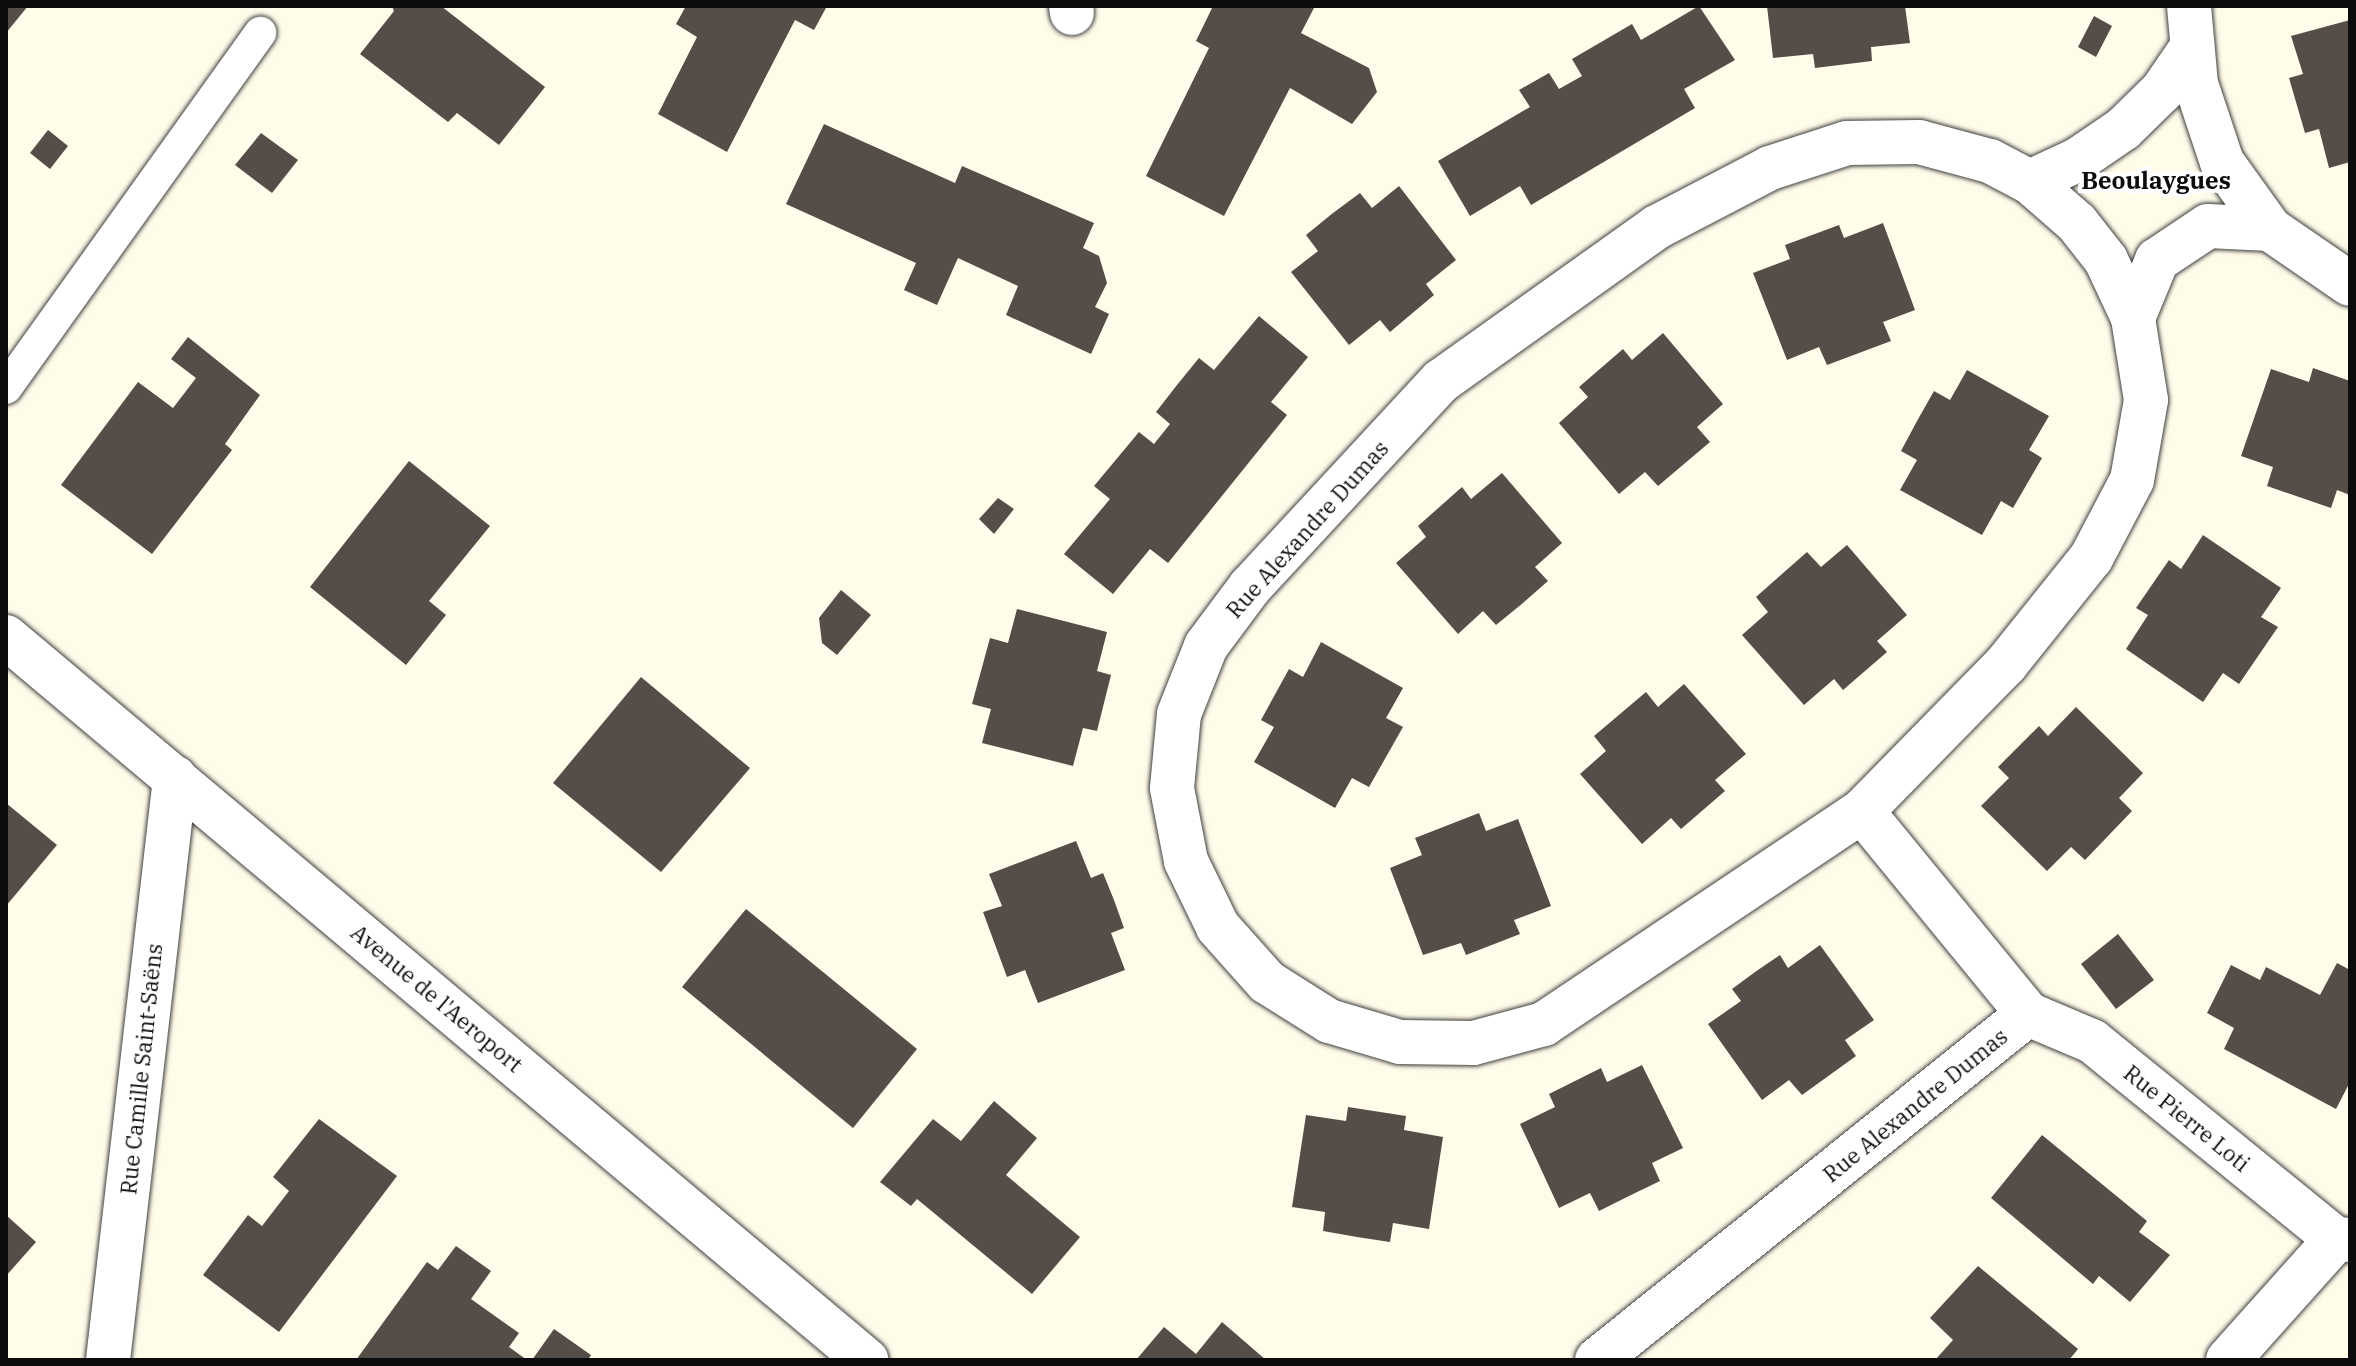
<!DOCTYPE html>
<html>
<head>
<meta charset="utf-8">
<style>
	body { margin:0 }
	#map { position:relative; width:2356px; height:1366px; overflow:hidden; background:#fffcea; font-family:"IBM Plex Serif",serif }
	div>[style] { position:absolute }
	.building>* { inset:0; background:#554d47 }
	.roads { filter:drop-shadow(0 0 2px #3f3f3f) drop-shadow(0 0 2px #3f3f3f) }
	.service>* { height:32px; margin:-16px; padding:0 16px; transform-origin:16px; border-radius:16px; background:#fff }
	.minor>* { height:44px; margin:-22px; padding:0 22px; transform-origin:22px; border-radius:22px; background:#fff }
	.tertiary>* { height:44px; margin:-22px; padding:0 22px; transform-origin:22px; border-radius:22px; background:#fff }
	span { translate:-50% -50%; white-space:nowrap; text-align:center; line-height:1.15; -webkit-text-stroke:8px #fff; paint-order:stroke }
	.street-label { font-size:22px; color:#0c0c0c }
	.neighbourhood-label { font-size:24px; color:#0c0c0c; font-weight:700 }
	.frame { position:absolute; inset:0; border:8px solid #0c0c0c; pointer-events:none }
</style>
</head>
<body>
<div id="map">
	<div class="building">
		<i style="clip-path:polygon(6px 6px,28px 6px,6px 33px)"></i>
		<i style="clip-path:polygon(392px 6px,441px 6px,545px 87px,499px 145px,457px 113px,448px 122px,360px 54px,394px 11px)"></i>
		<i style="clip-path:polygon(686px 6px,827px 6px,814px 30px,795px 20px,727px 152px,658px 114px,697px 37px,676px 24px)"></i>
		<i style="clip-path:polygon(1213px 6px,1315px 6px,1301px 33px,1369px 68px,1377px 92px,1352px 124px,1290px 88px,1224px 216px,1146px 176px,1209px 48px,1196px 41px)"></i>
		<i style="clip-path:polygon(1699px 6px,1735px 60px,1684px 89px,1695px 108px,1531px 205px,1520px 186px,1470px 216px,1438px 161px,1530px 107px,1519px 90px,1549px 73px,1559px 89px,1582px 76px,1572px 59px,1632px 24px,1641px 40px)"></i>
		<i style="clip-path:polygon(1767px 6px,1905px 6px,1910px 43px,1871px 47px,1872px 61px,1815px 68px,1813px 54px,1773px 58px)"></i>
		<i style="clip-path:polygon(2094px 16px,2112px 26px,2096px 57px,2078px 47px)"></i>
		<i style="clip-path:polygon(2350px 20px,2350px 162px,2329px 168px,2319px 129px,2305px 133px,2289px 78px,2303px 74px,2291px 36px)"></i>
		<i style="clip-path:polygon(824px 124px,955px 183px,962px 166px,1094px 223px,1083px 248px,1099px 256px,1107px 283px,1095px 307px,1109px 314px,1091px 354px,1006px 315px,1018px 286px,958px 258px,937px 305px,904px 290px,916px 263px,786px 204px)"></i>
		<i style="clip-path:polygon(48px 130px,68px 146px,50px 169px,30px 153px)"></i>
		<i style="clip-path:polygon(261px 133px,298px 160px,272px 193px,235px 165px)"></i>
		<i style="clip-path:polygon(1399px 186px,1456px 260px,1426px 284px,1434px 295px,1390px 332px,1380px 320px,1349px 345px,1291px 272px,1318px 251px,1306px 235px,1333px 213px,1360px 193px,1372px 208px)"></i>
		<i style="clip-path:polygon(1883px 223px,1915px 310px,1883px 322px,1891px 341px,1827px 365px,1819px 347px,1787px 360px,1753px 273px,1790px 259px,1785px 245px,1839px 225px,1844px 238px)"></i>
		<i style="clip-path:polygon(1259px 316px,1308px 357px,1271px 402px,1287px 415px,1168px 563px,1150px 549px,1113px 594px,1064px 554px,1110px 499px,1094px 486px,1139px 432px,1154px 444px,1170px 424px,1156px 412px,1177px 385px,1199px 358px,1214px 370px)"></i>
		<i style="clip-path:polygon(1663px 333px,1723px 404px,1697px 427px,1710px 442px,1658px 486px,1645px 472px,1619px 494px,1559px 423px,1588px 397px,1579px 387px,1623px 349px,1632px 360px)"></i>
		<i style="clip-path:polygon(188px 337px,260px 395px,225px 444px,232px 450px,152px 554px,61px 485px,138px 382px,173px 408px,196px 378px,171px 359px)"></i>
		<i style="clip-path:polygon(2313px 368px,2350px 381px,2350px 495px,2337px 490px,2331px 508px,2267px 486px,2273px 467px,2241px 456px,2271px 369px,2309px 382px)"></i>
		<i style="clip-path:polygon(1967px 370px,2049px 416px,2029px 450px,2042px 458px,2013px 508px,2001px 501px,1982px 535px,1900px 490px,1917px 460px,1901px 451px,1917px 421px,1934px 391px,1950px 400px)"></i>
		<i style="clip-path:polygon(409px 461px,490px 526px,429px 601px,446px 615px,406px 665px,310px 587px)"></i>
		<i style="clip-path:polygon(1502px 473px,1562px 543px,1535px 567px,1548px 581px,1523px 603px,1496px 625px,1483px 611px,1458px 634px,1396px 563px,1426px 537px,1418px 526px,1462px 487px,1471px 499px)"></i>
		<i style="clip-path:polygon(998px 498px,1014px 509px,994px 534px,979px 519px)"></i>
		<i style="clip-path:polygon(2203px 535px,2281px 588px,2261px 617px,2278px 627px,2239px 684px,2223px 673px,2203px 702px,2126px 649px,2148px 615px,2136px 608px,2169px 560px,2181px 569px)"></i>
		<i style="clip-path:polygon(1847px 545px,1907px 615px,1877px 641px,1887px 652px,1843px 690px,1834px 679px,1804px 705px,1742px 635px,1768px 612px,1756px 597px,1807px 552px,1821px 567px)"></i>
		<i style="clip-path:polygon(841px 590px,871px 615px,837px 655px,822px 643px,819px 618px)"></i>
		<i style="clip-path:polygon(1017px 609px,1107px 632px,1097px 671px,1111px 675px,1097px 731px,1083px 728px,1073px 766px,982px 743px,991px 709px,972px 704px,990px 638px,1008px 643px)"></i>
		<i style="clip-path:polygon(1321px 642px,1403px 688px,1386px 718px,1403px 727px,1369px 787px,1352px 778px,1335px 808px,1254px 762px,1274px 727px,1261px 720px,1289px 669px,1303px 677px)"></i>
		<i style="clip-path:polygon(641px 677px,750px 768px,661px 872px,553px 783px)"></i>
		<i style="clip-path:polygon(1684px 684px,1746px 754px,1715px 780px,1725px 791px,1681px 829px,1671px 818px,1642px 844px,1580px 774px,1606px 751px,1594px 736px,1646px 692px,1658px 707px)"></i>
		<i style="clip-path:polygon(2076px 707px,2143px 773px,2119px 798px,2132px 811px,2085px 860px,2071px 847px,2047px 871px,1981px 806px,2009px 778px,1998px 767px,2039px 726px,2048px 736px)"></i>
		<i style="clip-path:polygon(6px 803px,57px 845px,6px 906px)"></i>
		<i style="clip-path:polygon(1479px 813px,1486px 831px,1518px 819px,1551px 906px,1514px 920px,1520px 934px,1466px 955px,1461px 943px,1423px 955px,1390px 868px,1422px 855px,1415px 838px)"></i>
		<i style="clip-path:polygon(1076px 841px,1091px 878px,1103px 873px,1114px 900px,1124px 928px,1111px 933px,1125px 970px,1038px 1003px,1025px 970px,1007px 977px,983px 912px,1002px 906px,989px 874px)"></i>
		<i style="clip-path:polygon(746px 909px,917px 1049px,853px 1128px,682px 987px)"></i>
		<i style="clip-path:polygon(2118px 934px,2154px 980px,2116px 1009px,2081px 964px)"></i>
		<i style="clip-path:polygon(1820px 945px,1874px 1020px,1845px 1040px,1856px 1056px,1802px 1095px,1789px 1080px,1762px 1100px,1708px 1024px,1741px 1001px,1732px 989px,1755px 972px,1780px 955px,1788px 968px)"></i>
		<i style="clip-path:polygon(2337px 963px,2350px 970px,2350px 1082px,2336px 1109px,2224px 1049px,2234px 1028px,2207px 1013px,2231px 965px,2260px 980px,2266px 967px,2320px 995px)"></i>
		<i style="clip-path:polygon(1642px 1065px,1683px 1148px,1652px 1163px,1660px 1181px,1629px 1196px,1599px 1211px,1590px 1193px,1559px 1208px,1520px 1124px,1555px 1107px,1549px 1094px,1601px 1068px,1607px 1082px)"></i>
		<i style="clip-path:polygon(994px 1101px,1037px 1138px,1006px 1175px,1080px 1237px,1032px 1294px,917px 1199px,911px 1206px,880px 1182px,933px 1119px,961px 1141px)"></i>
		<i style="clip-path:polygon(1348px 1107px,1406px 1116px,1404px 1130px,1443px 1137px,1429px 1229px,1393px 1223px,1390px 1242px,1357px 1237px,1323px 1231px,1325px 1212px,1292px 1207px,1306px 1115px,1346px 1121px)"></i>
		<i style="clip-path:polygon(319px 1119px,397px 1176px,279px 1332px,203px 1275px,248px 1215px,262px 1226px,289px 1191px,273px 1177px)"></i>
		<i style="clip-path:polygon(2042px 1135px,2147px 1221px,2139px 1232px,2170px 1255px,2130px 1302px,2099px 1276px,2093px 1284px,1991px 1198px)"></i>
		<i style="clip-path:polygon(6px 1215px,36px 1242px,6px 1276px)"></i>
		<i style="clip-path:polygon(456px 1246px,491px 1271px,471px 1299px,519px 1333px,509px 1347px,527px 1360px,356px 1360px,427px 1262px,438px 1270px)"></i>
		<i style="clip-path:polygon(1978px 1266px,2078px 1349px,2069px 1360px,1935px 1360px,1953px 1340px,1930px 1318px)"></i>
		<i style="clip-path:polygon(1222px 1322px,1266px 1360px,1136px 1360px,1164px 1327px,1196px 1354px)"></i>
		<i style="clip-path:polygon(554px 1329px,591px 1355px,588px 1360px,532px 1360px)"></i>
	</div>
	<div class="roads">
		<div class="service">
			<i style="left:6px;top:388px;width:437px;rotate:-54.4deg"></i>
		</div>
		<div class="minor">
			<i style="left:1071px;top:6px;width:7px;rotate:82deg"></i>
			<i style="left:2189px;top:6px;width:78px;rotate:84.9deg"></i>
			<i style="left:2196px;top:84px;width:82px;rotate:71.6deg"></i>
			<i style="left:2222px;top:162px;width:82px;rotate:54.4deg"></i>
			<i style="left:2270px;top:229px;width:97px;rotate:34.5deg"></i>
			<i style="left:1919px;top:142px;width:73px;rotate:15deg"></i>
			<i style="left:1990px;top:161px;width:45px;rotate:27.7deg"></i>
			<i style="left:2030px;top:182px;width:62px;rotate:41.1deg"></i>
			<i style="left:2077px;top:223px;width:47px;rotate:51.9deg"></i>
			<i style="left:2106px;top:260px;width:64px;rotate:65deg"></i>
			<i style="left:2133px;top:318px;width:83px;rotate:81deg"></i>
			<i style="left:2146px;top:400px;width:81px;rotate:99.9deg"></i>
			<i style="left:2132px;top:480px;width:88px;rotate:117.7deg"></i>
			<i style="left:2091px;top:558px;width:136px;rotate:128.7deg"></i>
			<i style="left:2006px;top:664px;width:206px;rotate:134.4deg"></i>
			<i style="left:1862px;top:811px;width:383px;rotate:146.2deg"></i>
			<i style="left:1544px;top:1024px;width:73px;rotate:165deg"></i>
			<i style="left:1473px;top:1043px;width:73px;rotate:-179.2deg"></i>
			<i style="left:1400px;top:1042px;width:74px;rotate:-163.5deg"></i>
			<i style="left:1329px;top:1021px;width:73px;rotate:-147.8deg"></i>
			<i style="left:1267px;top:982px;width:74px;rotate:-131.7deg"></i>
			<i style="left:1218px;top:927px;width:73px;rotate:-115.9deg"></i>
			<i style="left:1186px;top:861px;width:74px;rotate:-100.9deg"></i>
			<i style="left:1172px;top:788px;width:74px;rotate:-84.6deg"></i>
			<i style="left:1179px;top:714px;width:73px;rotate:-68.3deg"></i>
			<i style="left:1206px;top:646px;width:74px;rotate:-53.3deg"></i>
			<i style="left:1250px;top:587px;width:281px;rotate:-47.2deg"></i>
			<i style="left:1441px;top:381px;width:265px;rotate:-35.5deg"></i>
			<i style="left:1657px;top:227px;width:127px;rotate:-27.6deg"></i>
			<i style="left:1770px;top:168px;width:81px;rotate:-18deg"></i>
			<i style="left:1847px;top:143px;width:72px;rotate:-0.8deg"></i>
			<i style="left:2030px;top:182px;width:54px;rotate:-25.1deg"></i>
			<i style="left:2079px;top:159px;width:53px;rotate:-34.3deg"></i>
			<i style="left:2123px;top:129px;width:54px;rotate:-44.3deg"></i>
			<i style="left:2162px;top:91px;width:53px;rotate:-55.7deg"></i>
			<i style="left:2133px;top:318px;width:63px;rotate:-67.5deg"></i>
			<i style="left:2157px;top:260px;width:61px;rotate:-33.7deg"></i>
			<i style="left:2208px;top:226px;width:62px;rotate:2.8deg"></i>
			<i style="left:2028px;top:1014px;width:69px;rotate:22.9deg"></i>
			<i style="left:2092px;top:1041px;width:314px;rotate:39.1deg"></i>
			<i style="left:108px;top:1360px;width:586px;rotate:-83.43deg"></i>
			<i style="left:1597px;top:1360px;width:553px;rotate:-38.76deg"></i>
			<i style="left:2028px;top:1014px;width:262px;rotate:-129.3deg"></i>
			<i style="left:2228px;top:1360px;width:162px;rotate:-48.2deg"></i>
			<i style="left:2336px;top:1239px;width:14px;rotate:4deg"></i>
		</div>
		<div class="tertiary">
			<i style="left:6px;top:637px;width:1124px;rotate:40.05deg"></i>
		</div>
	</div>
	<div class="street-label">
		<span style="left:1307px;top:529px;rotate:-48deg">Rue Alexandre Dumas</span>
		<span style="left:437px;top:998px;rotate:40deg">Avenue de l'Aeroport</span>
		<span style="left:141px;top:1069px;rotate:-84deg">Rue Camille Saint-Saëns</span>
		<span style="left:1915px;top:1105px;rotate:-39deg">Rue Alexandre Dumas</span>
		<span style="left:2187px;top:1118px;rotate:39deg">Rue Pierre Loti</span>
	</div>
	<div class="neighbourhood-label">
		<span style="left:2156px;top:181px">Beoulaygues</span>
	</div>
	<div class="frame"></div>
</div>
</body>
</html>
